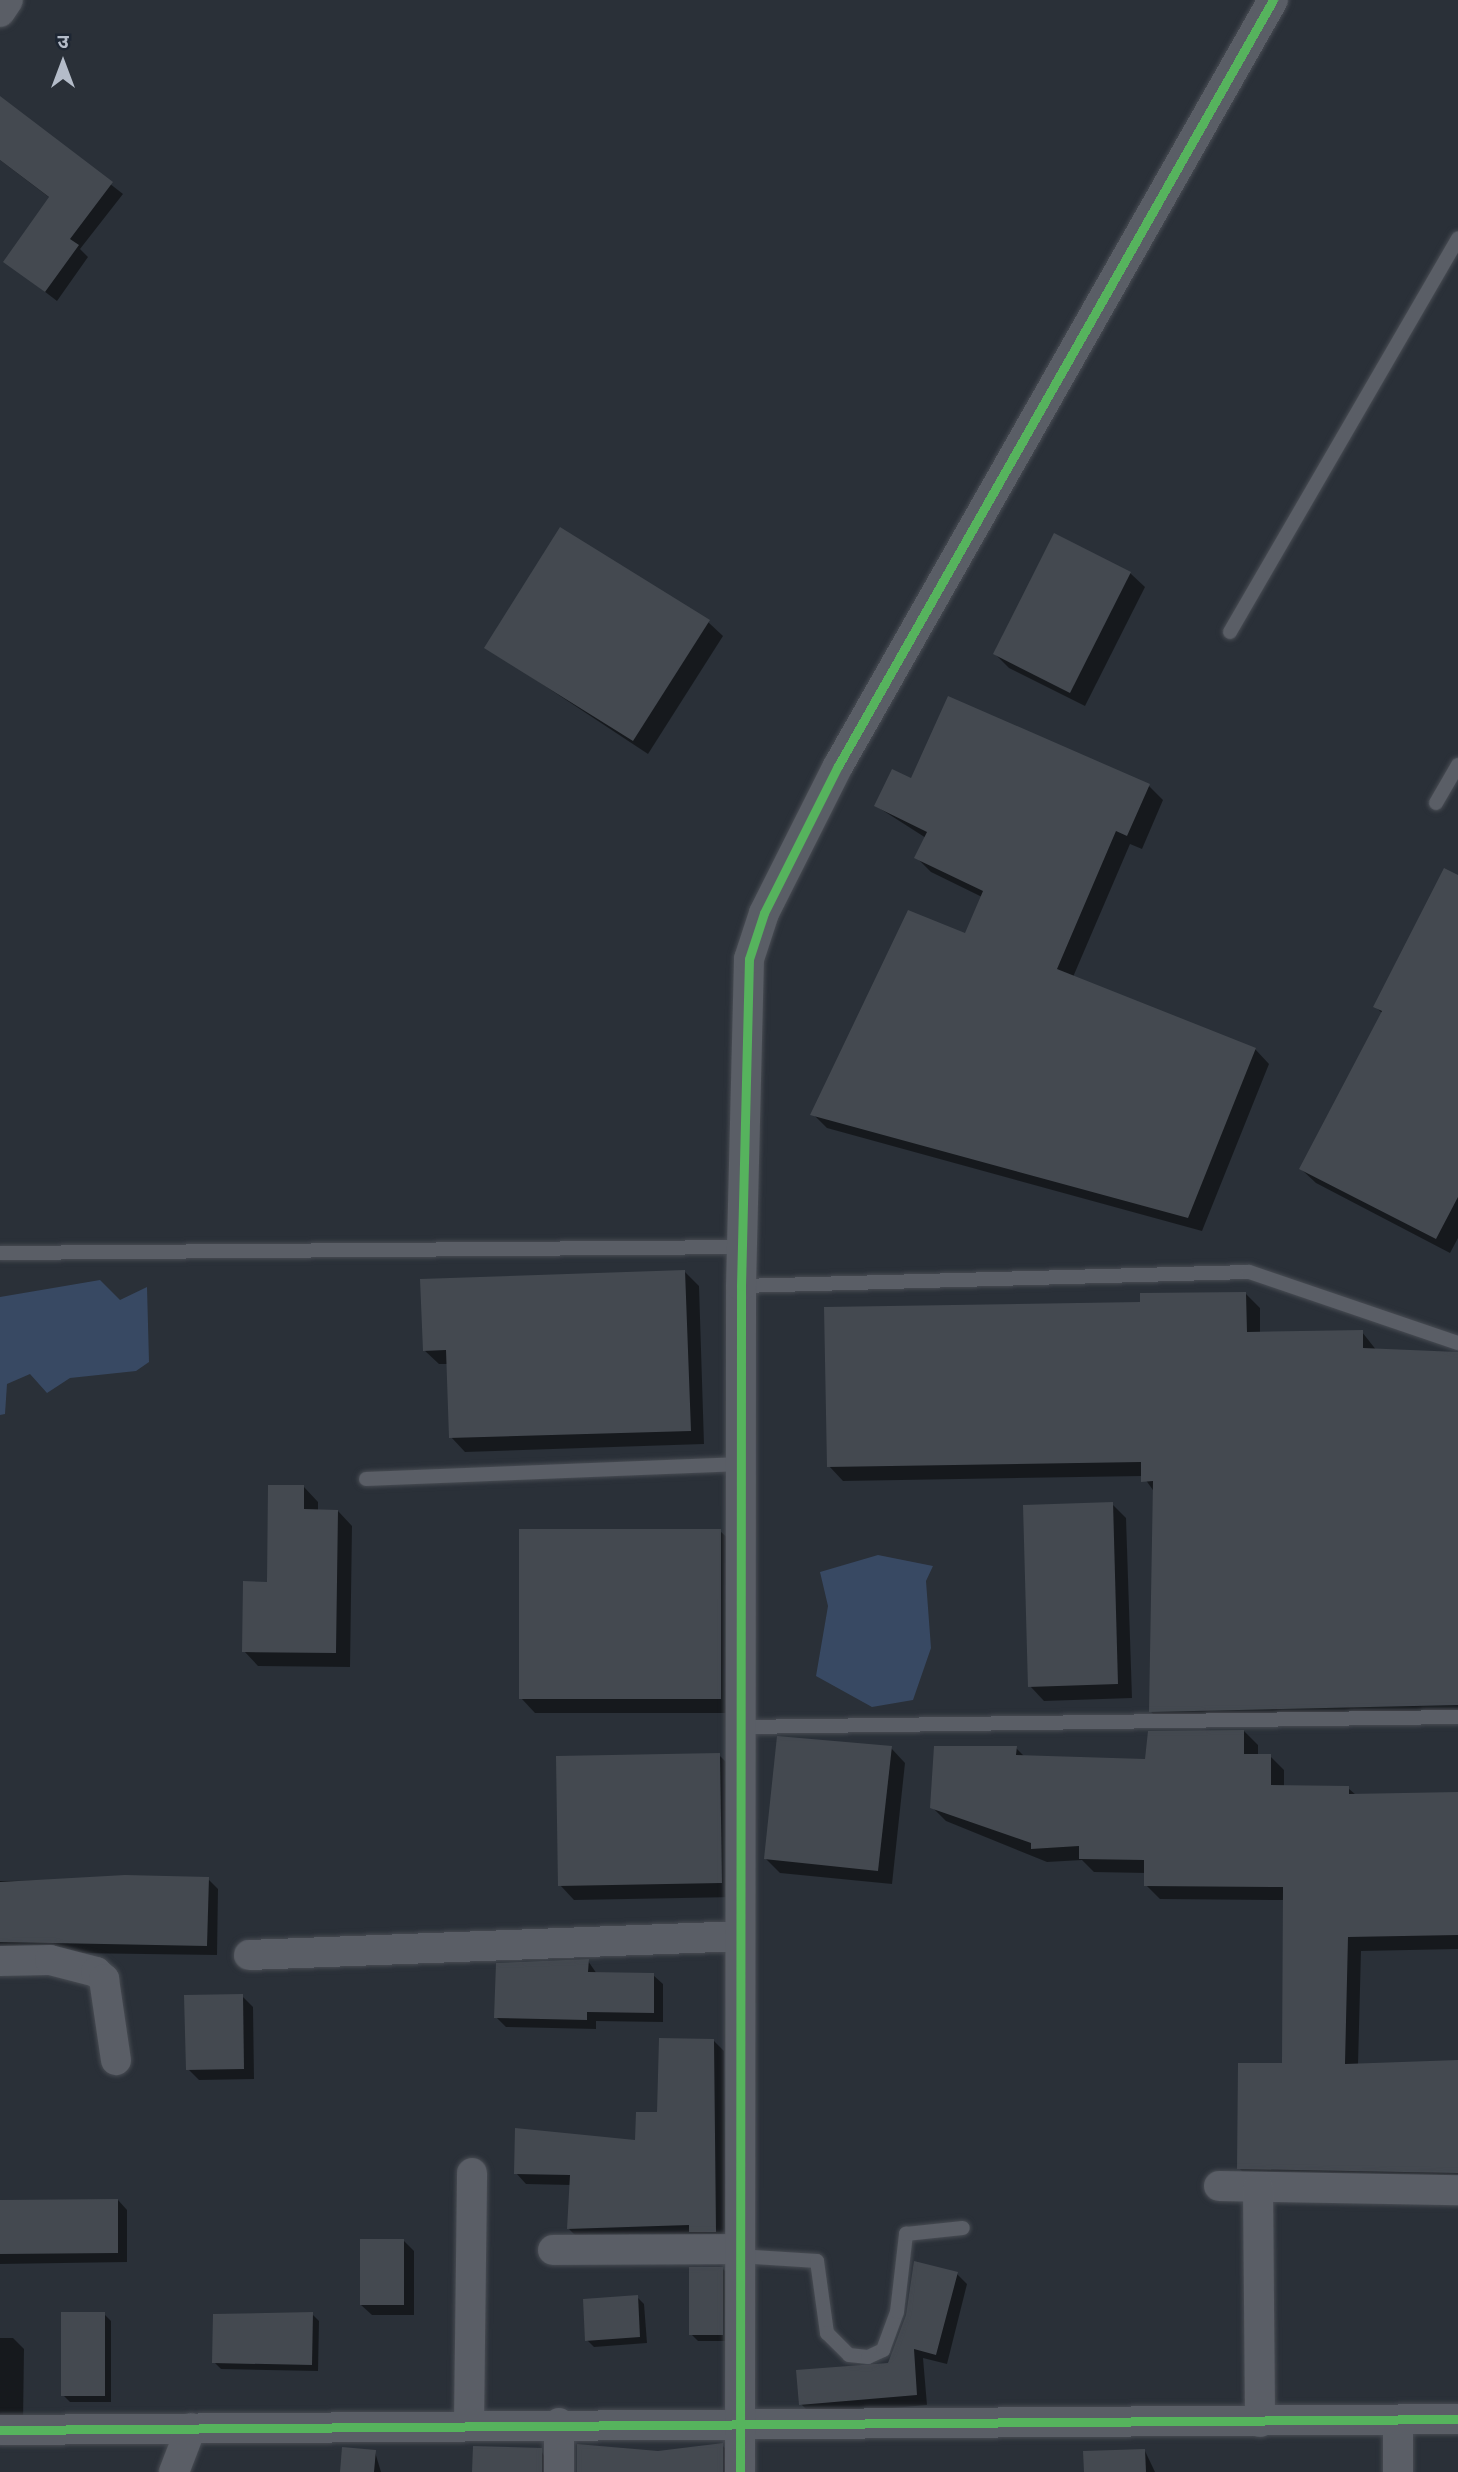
<!DOCTYPE html>
<html>
<head>
<meta charset="utf-8">
<style>
	body { margin:0 }
	#map { position:relative; width:1458px; height:2472px; overflow:hidden; background:#2a3038; font-family:"Fira Sans","Noto Sans Devanagari",sans-serif }
	div>[style] { position:absolute }
	.water>* { inset:0; background:#384963 }
	.shadow>* { inset:0; background:#0007 }
	.building>* { inset:0; background:#444950 }
	.roads { filter:drop-shadow(0 0 2px #484c53) drop-shadow(0 0 2px #484c53) }
	.service>* { height:14px; margin:-7px; padding:0 7px; transform-origin:7px; border-radius:7px; background:#5a5e66 }
	.minor>* { height:30px; margin:-15px; padding:0 15px; transform-origin:15px; border-radius:15px; background:#5a5e66 }
	.cycleway>* { height:9px; margin:-4.5px; padding:0 4.5px; transform-origin:4.5px; border-radius:4.5px; background:#56b35d }
	span { translate:-50% -50%; white-space:nowrap; text-align:center; line-height:1.15; -webkit-text-stroke:7px #1d2633; paint-order:stroke }
	.north { position:absolute; left:28px; top:28px; width:70px; height:70px; -webkit-text-stroke:5px #1d2633; paint-order:stroke; rotate:0deg; font-size:19px; font-weight:700; line-height:28px; text-align:center; color:#b4bcc9 }
	.north::after { content:''; display:block; margin:auto; width:24px; height:32px; background:#b4bcc9; clip-path:polygon(50% 0,100% 100%,50% 72%,0 100%) }
</style>
</head>
<body>
<div id="map">
	<div class="water">
		<i style="clip-path:polygon(100px 1280px,120px 1300px,147px 1287px,149px 1362px,136px 1371px,70px 1378px,47px 1393px,30px 1374px,7px 1384px,5px 1414px,0 1415px,0 1297px)"></i>
		<i style="clip-path:polygon(878px 1555px,933px 1566px,926px 1581px,931px 1648px,913px 1700px,872px 1707px,816px 1676px,828px 1606px,820px 1572px)"></i>
	</div>
	<div class="shadow">
		<i style="clip-path:polygon(0 98px,123px 194px,80px 249px,88px 257px,57px 301px,5px 261px,50px 198px,0 160px)"></i>
		<i style="clip-path:polygon(1130px 573px,1145px 587px,1085px 706px,1009px 668px,995px 654px)"></i>
		<i style="clip-path:polygon(708px 622px,723px 636px,648px 754px,486px 647px)"></i>
		<i style="clip-path:polygon(949px 698px,1149px 786px,1163px 800px,1142px 849px,1130px 844px,1073px 977px,1255px 1049px,1269px 1064px,1202px 1231px,827px 1128px,813px 1114px,966px 935px,982px 897px,931px 872px,917px 858px,926px 838px,876px 806px,912px 780px)"></i>
		<i style="clip-path:polygon(1458px 877px,1458px 1238px,1450px 1253px,1316px 1183px,1301px 1169px,1383px 1014px,1375px 1006px)"></i>
		<i style="clip-path:polygon(685px 1272px,699px 1286px,704px 1444px,465px 1452px,451px 1437px,449px 1364px,439px 1364px,424px 1350px)"></i>
		<i style="clip-path:polygon(1246px 1294px,1260px 1308px,1260px 1333px,1362px 1332px,1377px 1351px,1458px 1354px,1458px 1720px,1165px 1725px,1150px 1711px,1155px 1493px,1143px 1476px,843px 1481px,829px 1466px,1142px 1304px)"></i>
		<i style="clip-path:polygon(304px 1487px,318px 1502px,318px 1511px,338px 1511px,352px 1526px,350px 1667px,258px 1666px,244px 1651px)"></i>
		<i style="clip-path:polygon(1112px 1504px,1126px 1518px,1132px 1698px,1044px 1701px,1030px 1686px)"></i>
		<i style="clip-path:polygon(720px 1531px,735px 1545px,735px 1713px,535px 1713px,521px 1698px)"></i>
		<i style="clip-path:polygon(1244px 1731px,1258px 1745px,1258px 1756px,1270px 1756px,1284px 1770px,1284px 1787px,1348px 1788px,1356px 1795px,1458px 1794px,1458px 1949px,1361px 1951px,1358px 2065px,1458px 2064px,1458px 2185px,1253px 2182px,1239px 2168px,1284px 2065px,1285px 1900px,1160px 1899px,1146px 1885px,1146px 1873px,1094px 1872px,1082px 1860px,1047px 1862px,946px 1821px,932px 1807px,1016px 1748px,1025px 1757px,1146px 1761px)"></i>
		<i style="clip-path:polygon(891px 1748px,905px 1763px,892px 1884px,780px 1873px,765px 1858px)"></i>
		<i style="clip-path:polygon(719px 1755px,733px 1769px,736px 1897px,574px 1900px,560px 1885px)"></i>
		<i style="clip-path:polygon(208px 1879px,218px 1889px,217px 1955px,0 1952px,0 1881px)"></i>
		<i style="clip-path:polygon(588px 1961px,597px 1974px,653px 1975px,663px 1984px,663px 2022px,596px 2021px,596px 2029px,506px 2027px,496px 2017px)"></i>
		<i style="clip-path:polygon(242px 1996px,253px 2007px,254px 2079px,199px 2080px,188px 2069px)"></i>
		<i style="clip-path:polygon(714px 2041px,724px 2051px,726px 2241px,629px 2234px,629px 2241px,579px 2239px,569px 2229px,571px 2185px,526px 2184px,516px 2173px,637px 2142px)"></i>
		<i style="clip-path:polygon(118px 2200px,127px 2210px,127px 2262px,0 2264px,0 2202px)"></i>
		<i style="clip-path:polygon(404px 2241px,414px 2251px,414px 2315px,372px 2315px,361px 2305px)"></i>
		<i style="clip-path:polygon(722px 2268px,729px 2275px,729px 2341px,698px 2341px,691px 2334px)"></i>
		<i style="clip-path:polygon(957px 2274px,967px 2284px,947px 2364px,923px 2358px,927px 2405px,812px 2415px,801px 2404px,889px 2364px)"></i>
		<i style="clip-path:polygon(637px 2297px,644px 2304px,647px 2343px,594px 2347px,587px 2340px)"></i>
		<i style="clip-path:polygon(104px 2314px,111px 2321px,111px 2402px,70px 2402px,63px 2395px)"></i>
		<i style="clip-path:polygon(312px 2314px,319px 2321px,318px 2371px,221px 2369px,214px 2362px)"></i>
		<i style="clip-path:polygon(0 2338px,13px 2338px,24px 2349px,23px 2423px,0 2428px)"></i>
		<i style="clip-path:polygon(722px 2445px,733px 2456px,733px 2472px,577px 2472px,578px 2446px,658px 2452px)"></i>
		<i style="clip-path:polygon(541px 2450px,552px 2472px,474px 2472px)"></i>
		<i style="clip-path:polygon(1145px 2451px,1155px 2472px,1086px 2472px)"></i>
		<i style="clip-path:polygon(375px 2452px,381px 2472px,341px 2472px)"></i>
	</div>
	<div class="building">
		<i style="clip-path:polygon(0 96px,113px 182px,70px 239px,79px 245px,45px 292px,3px 262px,49px 197px,0 160px)"></i>
		<i style="clip-path:polygon(560px 527px,710px 620px,633px 741px,484px 648px)"></i>
		<i style="clip-path:polygon(1054px 533px,1131px 572px,1070px 693px,993px 654px)"></i>
		<i style="clip-path:polygon(948px 696px,1150px 784px,1127px 836px,1116px 831px,1057px 969px,1256px 1048px,1188px 1218px,810px 1115px,908px 910px,965px 933px,983px 891px,914px 858px,927px 832px,874px 806px,892px 769px,911px 778px)"></i>
		<i style="clip-path:polygon(1444px 868px,1458px 875px,1458px 1197px,1436px 1239px,1299px 1169px,1382px 1011px,1373px 1007px)"></i>
		<i style="clip-path:polygon(685px 1270px,691px 1431px,449px 1438px,446px 1350px,423px 1351px,420px 1279px)"></i>
		<i style="clip-path:polygon(1246px 1292px,1247px 1332px,1363px 1330px,1363px 1348px,1458px 1352px,1458px 1705px,1149px 1712px,1153px 1481px,1141px 1482px,1141px 1462px,827px 1467px,824px 1307px,1140px 1302px,1140px 1293px)"></i>
		<i style="clip-path:polygon(268px 1485px,304px 1485px,304px 1509px,338px 1510px,336px 1653px,242px 1652px,243px 1581px,267px 1582px)"></i>
		<i style="clip-path:polygon(1113px 1502px,1118px 1684px,1028px 1687px,1023px 1505px)"></i>
		<i style="clip-path:polygon(519px 1529px,721px 1529px,721px 1699px,519px 1699px)"></i>
		<i style="clip-path:polygon(1244px 1730px,1244px 1754px,1271px 1754px,1271px 1785px,1349px 1786px,1349px 1794px,1458px 1792px,1458px 1935px,1348px 1937px,1345px 2064px,1458px 2060px,1458px 2173px,1237px 2169px,1238px 2063px,1282px 2063px,1283px 1887px,1144px 1886px,1144px 1860px,1079px 1859px,1079px 1846px,1031px 1849px,1031px 1843px,930px 1808px,934px 1746px,1017px 1746px,1016px 1755px,1145px 1759px,1148px 1731px)"></i>
		<i style="clip-path:polygon(777px 1736px,892px 1746px,878px 1871px,764px 1859px)"></i>
		<i style="clip-path:polygon(720px 1753px,722px 1883px,558px 1886px,556px 1756px)"></i>
		<i style="clip-path:polygon(125px 1875px,209px 1877px,207px 1946px,0 1942px,0 1882px)"></i>
		<i style="clip-path:polygon(589px 1959px,588px 1972px,654px 1973px,654px 2013px,587px 2012px,587px 2020px,494px 2018px,496px 1963px)"></i>
		<i style="clip-path:polygon(243px 1994px,244px 2069px,186px 2070px,184px 1995px)"></i>
		<i style="clip-path:polygon(659px 2038px,714px 2039px,716px 2232px,689px 2232px,689px 2225px,567px 2229px,570px 2175px,514px 2174px,515px 2128px,635px 2140px,636px 2112px,657px 2112px)"></i>
		<i style="clip-path:polygon(118px 2199px,118px 2253px,0 2254px,0 2200px)"></i>
		<i style="clip-path:polygon(360px 2239px,404px 2239px,404px 2305px,360px 2305px)"></i>
		<i style="clip-path:polygon(914px 2261px,958px 2272px,936px 2355px,914px 2349px,917px 2395px,799px 2405px,796px 2370px,888px 2363px,906px 2315px)"></i>
		<i style="clip-path:polygon(689px 2267px,723px 2267px,723px 2335px,689px 2335px)"></i>
		<i style="clip-path:polygon(638px 2295px,640px 2337px,585px 2341px,583px 2299px)"></i>
		<i style="clip-path:polygon(61px 2312px,105px 2312px,105px 2396px,61px 2396px)"></i>
		<i style="clip-path:polygon(313px 2312px,312px 2365px,212px 2363px,213px 2314px)"></i>
		<i style="clip-path:polygon(723px 2443px,723px 2472px,577px 2472px,577px 2444px,658px 2451px)"></i>
		<i style="clip-path:polygon(473px 2446px,542px 2448px,542px 2472px,472px 2472px)"></i>
		<i style="clip-path:polygon(342px 2447px,376px 2450px,374px 2472px,340px 2472px)"></i>
		<i style="clip-path:polygon(1145px 2449px,1146px 2472px,1084px 2472px,1083px 2451px)"></i>
	</div>
	<div class="roads">
		<div class="service">
			<i style="left:1230px;top:632px;width:455px;rotate:-59.9deg"></i>
			<i style="left:1436px;top:803px;width:44px;rotate:-59.9deg"></i>
			<i style="left:0;top:1253px;width:742px;rotate:-0.46deg"></i>
			<i style="left:741px;top:1286px;width:508px;rotate:-1.58deg"></i>
			<i style="left:1249px;top:1272px;width:221px;rotate:18.8deg"></i>
			<i style="left:366px;top:1479px;width:375px;rotate:-2.3deg"></i>
			<i style="left:741px;top:1727px;width:717px;rotate:-0.8deg"></i>
			<i style="left:738px;top:2256px;width:79px;rotate:3.6deg"></i>
			<i style="left:817px;top:2261px;width:73px;rotate:82.1deg"></i>
			<i style="left:827px;top:2333px;width:31px;rotate:45deg"></i>
			<i style="left:849px;top:2355px;width:19px;rotate:6deg"></i>
			<i style="left:868px;top:2357px;width:17px;rotate:-25deg"></i>
			<i style="left:883px;top:2350px;width:40px;rotate:-69.8deg"></i>
			<i style="left:897px;top:2312px;width:79px;rotate:-83.4deg"></i>
			<i style="left:906px;top:2234px;width:57px;rotate:-6deg"></i>
		</div>
		<div class="minor">
			<i style="left:0;top:12px;width:14px;rotate:-56deg"></i>
			<i style="left:249px;top:1955px;width:489px;rotate:-2.2deg"></i>
			<i style="left:0;top:1961px;width:50px;rotate:-1.1deg"></i>
			<i style="left:50px;top:1960px;width:48px;rotate:14.6deg"></i>
			<i style="left:96px;top:1972px;width:11px;rotate:41deg"></i>
			<i style="left:104px;top:1979px;width:82px;rotate:81.6deg"></i>
			<i style="left:1219px;top:2186px;width:239px;rotate:1deg"></i>
			<i style="left:1258px;top:2187px;width:235px;rotate:89.5deg"></i>
			<i style="left:553px;top:2250px;width:185px;rotate:-0.3deg"></i>
			<i style="left:559px;top:2423px;width:49px;rotate:90deg"></i>
			<i style="left:469px;top:2424px;width:251px;rotate:-89.3deg"></i>
			<i style="left:0;top:2430px;width:1458px;rotate:-0.43deg"></i>
			<i style="left:174px;top:2472px;width:47px;rotate:-68.9deg"></i>
			<i style="left:740px;top:2472px;width:1186px;rotate:-89.95deg"></i>
			<i style="left:741px;top:1286px;width:327px;rotate:-88.6deg"></i>
			<i style="left:749px;top:959px;width:48px;rotate:-71.9deg"></i>
			<i style="left:764px;top:913px;width:165px;rotate:-63.3deg"></i>
			<i style="left:838px;top:766px;width:881px;rotate:-60.41deg"></i>
			<i style="left:1398px;top:2472px;width:52px;rotate:-90deg"></i>
		</div>
	</div>
	<div class="cycleway">
		<i style="left:0;top:2430px;width:1458px;rotate:-0.43deg"></i>
		<i style="left:740px;top:2472px;width:1186px;rotate:-89.95deg"></i>
		<i style="left:741px;top:1286px;width:327px;rotate:-88.6deg"></i>
		<i style="left:749px;top:959px;width:48px;rotate:-71.9deg"></i>
		<i style="left:764px;top:913px;width:165px;rotate:-63.3deg"></i>
		<i style="left:838px;top:766px;width:881px;rotate:-60.41deg"></i>
	</div>
	<div class="north">उ</div>
</div>
</body>
</html>
